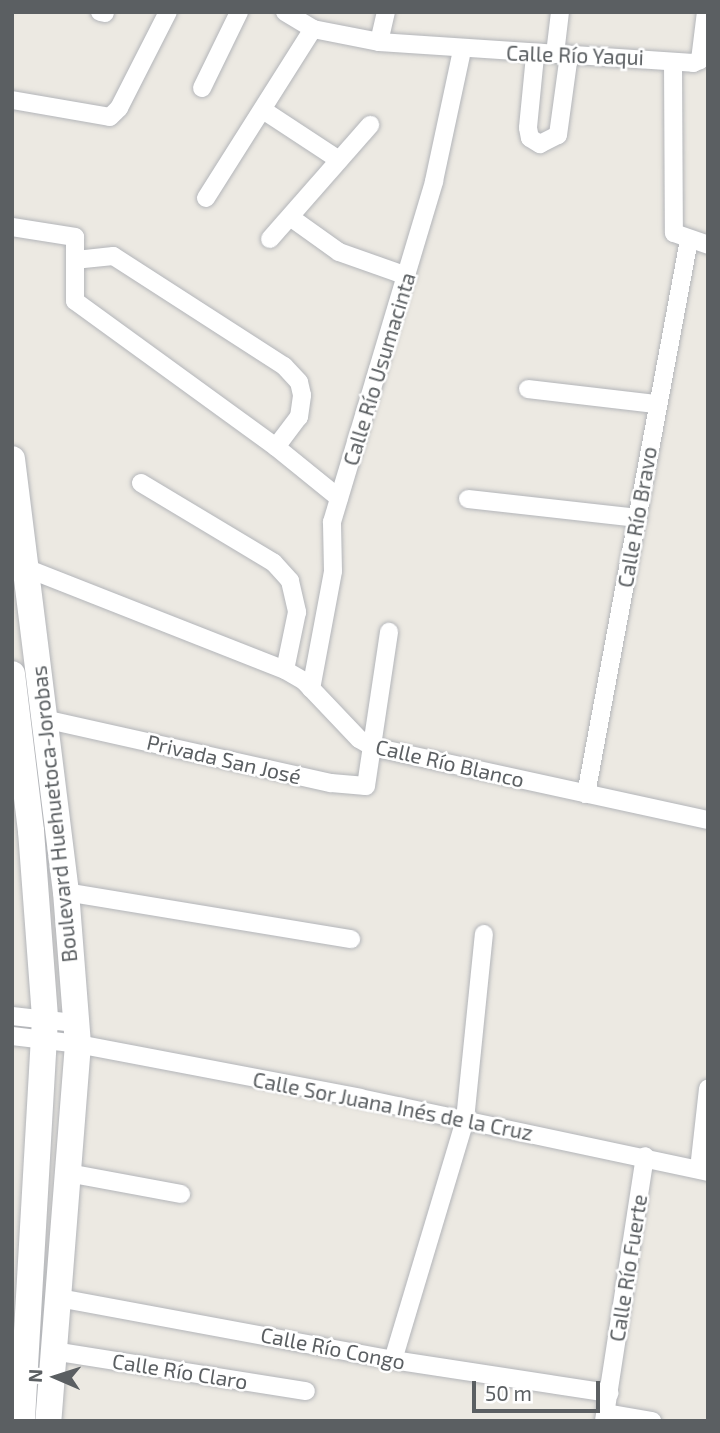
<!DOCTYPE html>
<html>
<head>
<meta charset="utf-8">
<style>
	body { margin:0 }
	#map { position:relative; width:720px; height:1433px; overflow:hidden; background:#ece9e2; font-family:"Exo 2",sans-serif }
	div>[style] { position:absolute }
	.roads { filter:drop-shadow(0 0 2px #b3b5b9) drop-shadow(0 0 2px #b3b5b9) }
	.minor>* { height:18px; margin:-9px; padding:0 9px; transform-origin:9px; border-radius:9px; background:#fff }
	.secondary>* { height:26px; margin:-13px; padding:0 13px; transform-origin:13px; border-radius:13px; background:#fff }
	span { translate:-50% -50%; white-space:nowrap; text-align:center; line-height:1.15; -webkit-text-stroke:5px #fff; paint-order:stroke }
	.street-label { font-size:21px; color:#5b5f62 }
	.frame { position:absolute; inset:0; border:14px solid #5b5f62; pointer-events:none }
	.north { position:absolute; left:21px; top:1342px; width:70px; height:70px; -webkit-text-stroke:5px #fff; paint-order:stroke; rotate:273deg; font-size:19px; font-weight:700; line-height:28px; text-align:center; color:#5b5f62 }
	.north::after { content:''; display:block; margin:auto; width:24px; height:32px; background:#5b5f62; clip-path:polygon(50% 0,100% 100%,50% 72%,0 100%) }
	.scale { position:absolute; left:472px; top:1381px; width:128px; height:32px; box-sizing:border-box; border:4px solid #5b5f62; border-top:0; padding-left:9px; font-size:21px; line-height:24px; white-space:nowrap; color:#5b5f62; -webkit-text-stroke:5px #fff; paint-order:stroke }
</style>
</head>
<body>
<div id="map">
	<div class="roads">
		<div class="minor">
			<i style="left:100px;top:12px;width:5px;rotate:11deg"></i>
			<i style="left:285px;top:12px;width:33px;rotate:31deg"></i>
			<i style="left:313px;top:29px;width:67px;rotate:11.1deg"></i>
			<i style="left:379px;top:42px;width:315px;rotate:3.8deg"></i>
			<i style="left:693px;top:63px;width:8px;rotate:-23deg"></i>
			<i style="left:700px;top:60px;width:48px;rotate:-82.9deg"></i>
			<i style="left:379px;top:42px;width:31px;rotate:-77deg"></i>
			<i style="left:555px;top:54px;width:42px;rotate:-83.2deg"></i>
			<i style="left:535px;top:56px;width:72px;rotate:95.6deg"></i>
			<i style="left:528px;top:128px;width:10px;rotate:79deg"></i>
			<i style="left:530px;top:138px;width:12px;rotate:31deg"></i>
			<i style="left:540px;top:144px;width:20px;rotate:-27deg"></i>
			<i style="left:558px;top:135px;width:81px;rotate:-82.2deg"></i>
			<i style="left:673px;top:63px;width:170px;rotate:89.7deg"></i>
			<i style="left:674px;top:233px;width:36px;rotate:19deg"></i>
			<i style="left:202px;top:88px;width:85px;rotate:-64deg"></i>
			<i style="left:12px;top:100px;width:99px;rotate:9.8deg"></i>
			<i style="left:110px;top:117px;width:13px;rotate:-45deg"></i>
			<i style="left:119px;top:108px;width:108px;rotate:-63deg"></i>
			<i style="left:263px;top:110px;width:91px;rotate:33.3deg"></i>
			<i style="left:206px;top:198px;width:200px;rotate:-57.7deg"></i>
			<i style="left:290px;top:217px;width:60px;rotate:35.5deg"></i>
			<i style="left:339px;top:252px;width:72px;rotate:19.4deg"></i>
			<i style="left:12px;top:227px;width:64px;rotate:9deg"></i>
			<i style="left:75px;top:237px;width:64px;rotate:90deg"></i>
			<i style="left:75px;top:301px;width:248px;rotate:36deg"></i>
			<i style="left:276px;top:447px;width:38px;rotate:-53deg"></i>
			<i style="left:299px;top:417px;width:22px;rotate:-82deg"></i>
			<i style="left:302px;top:395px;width:13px;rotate:-103deg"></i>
			<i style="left:299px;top:382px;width:22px;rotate:-133deg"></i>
			<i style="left:284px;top:366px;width:203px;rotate:-147.2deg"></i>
			<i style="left:113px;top:256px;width:37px;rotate:174deg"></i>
			<i style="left:270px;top:239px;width:152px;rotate:-48.7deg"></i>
			<i style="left:528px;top:389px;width:128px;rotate:6.7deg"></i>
			<i style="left:276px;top:447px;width:81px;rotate:39deg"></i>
			<i style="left:141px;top:483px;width:155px;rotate:31deg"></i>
			<i style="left:274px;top:563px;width:24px;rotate:48deg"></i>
			<i style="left:290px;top:581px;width:32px;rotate:77deg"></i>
			<i style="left:297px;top:612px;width:59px;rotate:101.7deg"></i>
			<i style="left:468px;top:499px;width:171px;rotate:6.4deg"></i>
			<i style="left:26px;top:568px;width:278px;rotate:21.5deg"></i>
			<i style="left:285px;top:670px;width:22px;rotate:30deg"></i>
			<i style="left:304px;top:681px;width:80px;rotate:46.5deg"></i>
			<i style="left:359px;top:739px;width:16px;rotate:30deg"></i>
			<i style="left:373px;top:747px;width:343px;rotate:12.3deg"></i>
			<i style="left:311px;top:689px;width:120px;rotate:-79.4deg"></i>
			<i style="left:333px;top:571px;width:49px;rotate:-91.2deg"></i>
			<i style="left:332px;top:522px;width:356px;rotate:-73.3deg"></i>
			<i style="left:434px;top:181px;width:134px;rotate:-77.9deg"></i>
			<i style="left:44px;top:719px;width:294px;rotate:12.6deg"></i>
			<i style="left:331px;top:783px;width:35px;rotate:5deg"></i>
			<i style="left:366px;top:786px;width:156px;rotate:-81.5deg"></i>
			<i style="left:586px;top:794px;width:563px;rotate:-79.47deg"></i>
			<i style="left:66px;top:892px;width:289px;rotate:9.4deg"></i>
			<i style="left:12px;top:1016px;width:62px;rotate:6.4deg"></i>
			<i style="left:12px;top:1036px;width:66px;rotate:6.9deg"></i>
			<i style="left:78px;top:1044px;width:287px;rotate:10.8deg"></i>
			<i style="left:360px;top:1098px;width:356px;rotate:12deg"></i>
			<i style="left:699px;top:1169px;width:81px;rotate:-83.6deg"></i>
			<i style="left:68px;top:1173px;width:115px;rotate:10.5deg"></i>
			<i style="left:59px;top:1298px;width:340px;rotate:10.5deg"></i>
			<i style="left:393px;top:1360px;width:219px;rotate:8.7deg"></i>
			<i style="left:53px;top:1351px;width:256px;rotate:9deg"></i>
			<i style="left:393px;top:1360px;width:251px;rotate:-73.3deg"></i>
			<i style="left:465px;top:1120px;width:187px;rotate:-84.2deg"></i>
			<i style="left:606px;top:1413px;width:47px;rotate:9.9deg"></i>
			<i style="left:604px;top:1421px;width:268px;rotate:-81.2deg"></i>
		</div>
		<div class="secondary">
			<i style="left:12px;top:459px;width:436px;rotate:82.9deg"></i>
			<i style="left:66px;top:892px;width:152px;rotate:85.5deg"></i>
			<i style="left:78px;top:1044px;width:378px;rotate:94.5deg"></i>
			<i style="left:12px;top:674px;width:158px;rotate:83.1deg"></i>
			<i style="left:31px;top:831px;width:189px;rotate:85.7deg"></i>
			<i style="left:45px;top:1019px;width:403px;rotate:93.3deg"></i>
		</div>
	</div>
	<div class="street-label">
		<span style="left:575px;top:55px;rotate:2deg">Calle Río Yaqui</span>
		<span style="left:379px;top:369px;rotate:-73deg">Calle Río Usumacinta</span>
		<span style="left:637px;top:517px;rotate:-80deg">Calle Río Bravo</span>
		<span style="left:224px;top:759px;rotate:13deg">Privada San José</span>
		<span style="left:450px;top:763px;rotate:13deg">Calle Río Blanco</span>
		<span style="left:54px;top:814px;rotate:-96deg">Boulevard Huehuetoca-Jorobas</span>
		<span style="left:393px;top:1106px;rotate:11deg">Calle Sor Juana Inés de la Cruz</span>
		<span style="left:628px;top:1268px;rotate:-81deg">Calle Río Fuerte</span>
		<span style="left:333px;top:1348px;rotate:11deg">Calle Río Congo</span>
		<span style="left:180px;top:1371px;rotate:9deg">Calle Río Claro</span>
	</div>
	<div class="frame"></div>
	<div class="north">N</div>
	<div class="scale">50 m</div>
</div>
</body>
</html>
